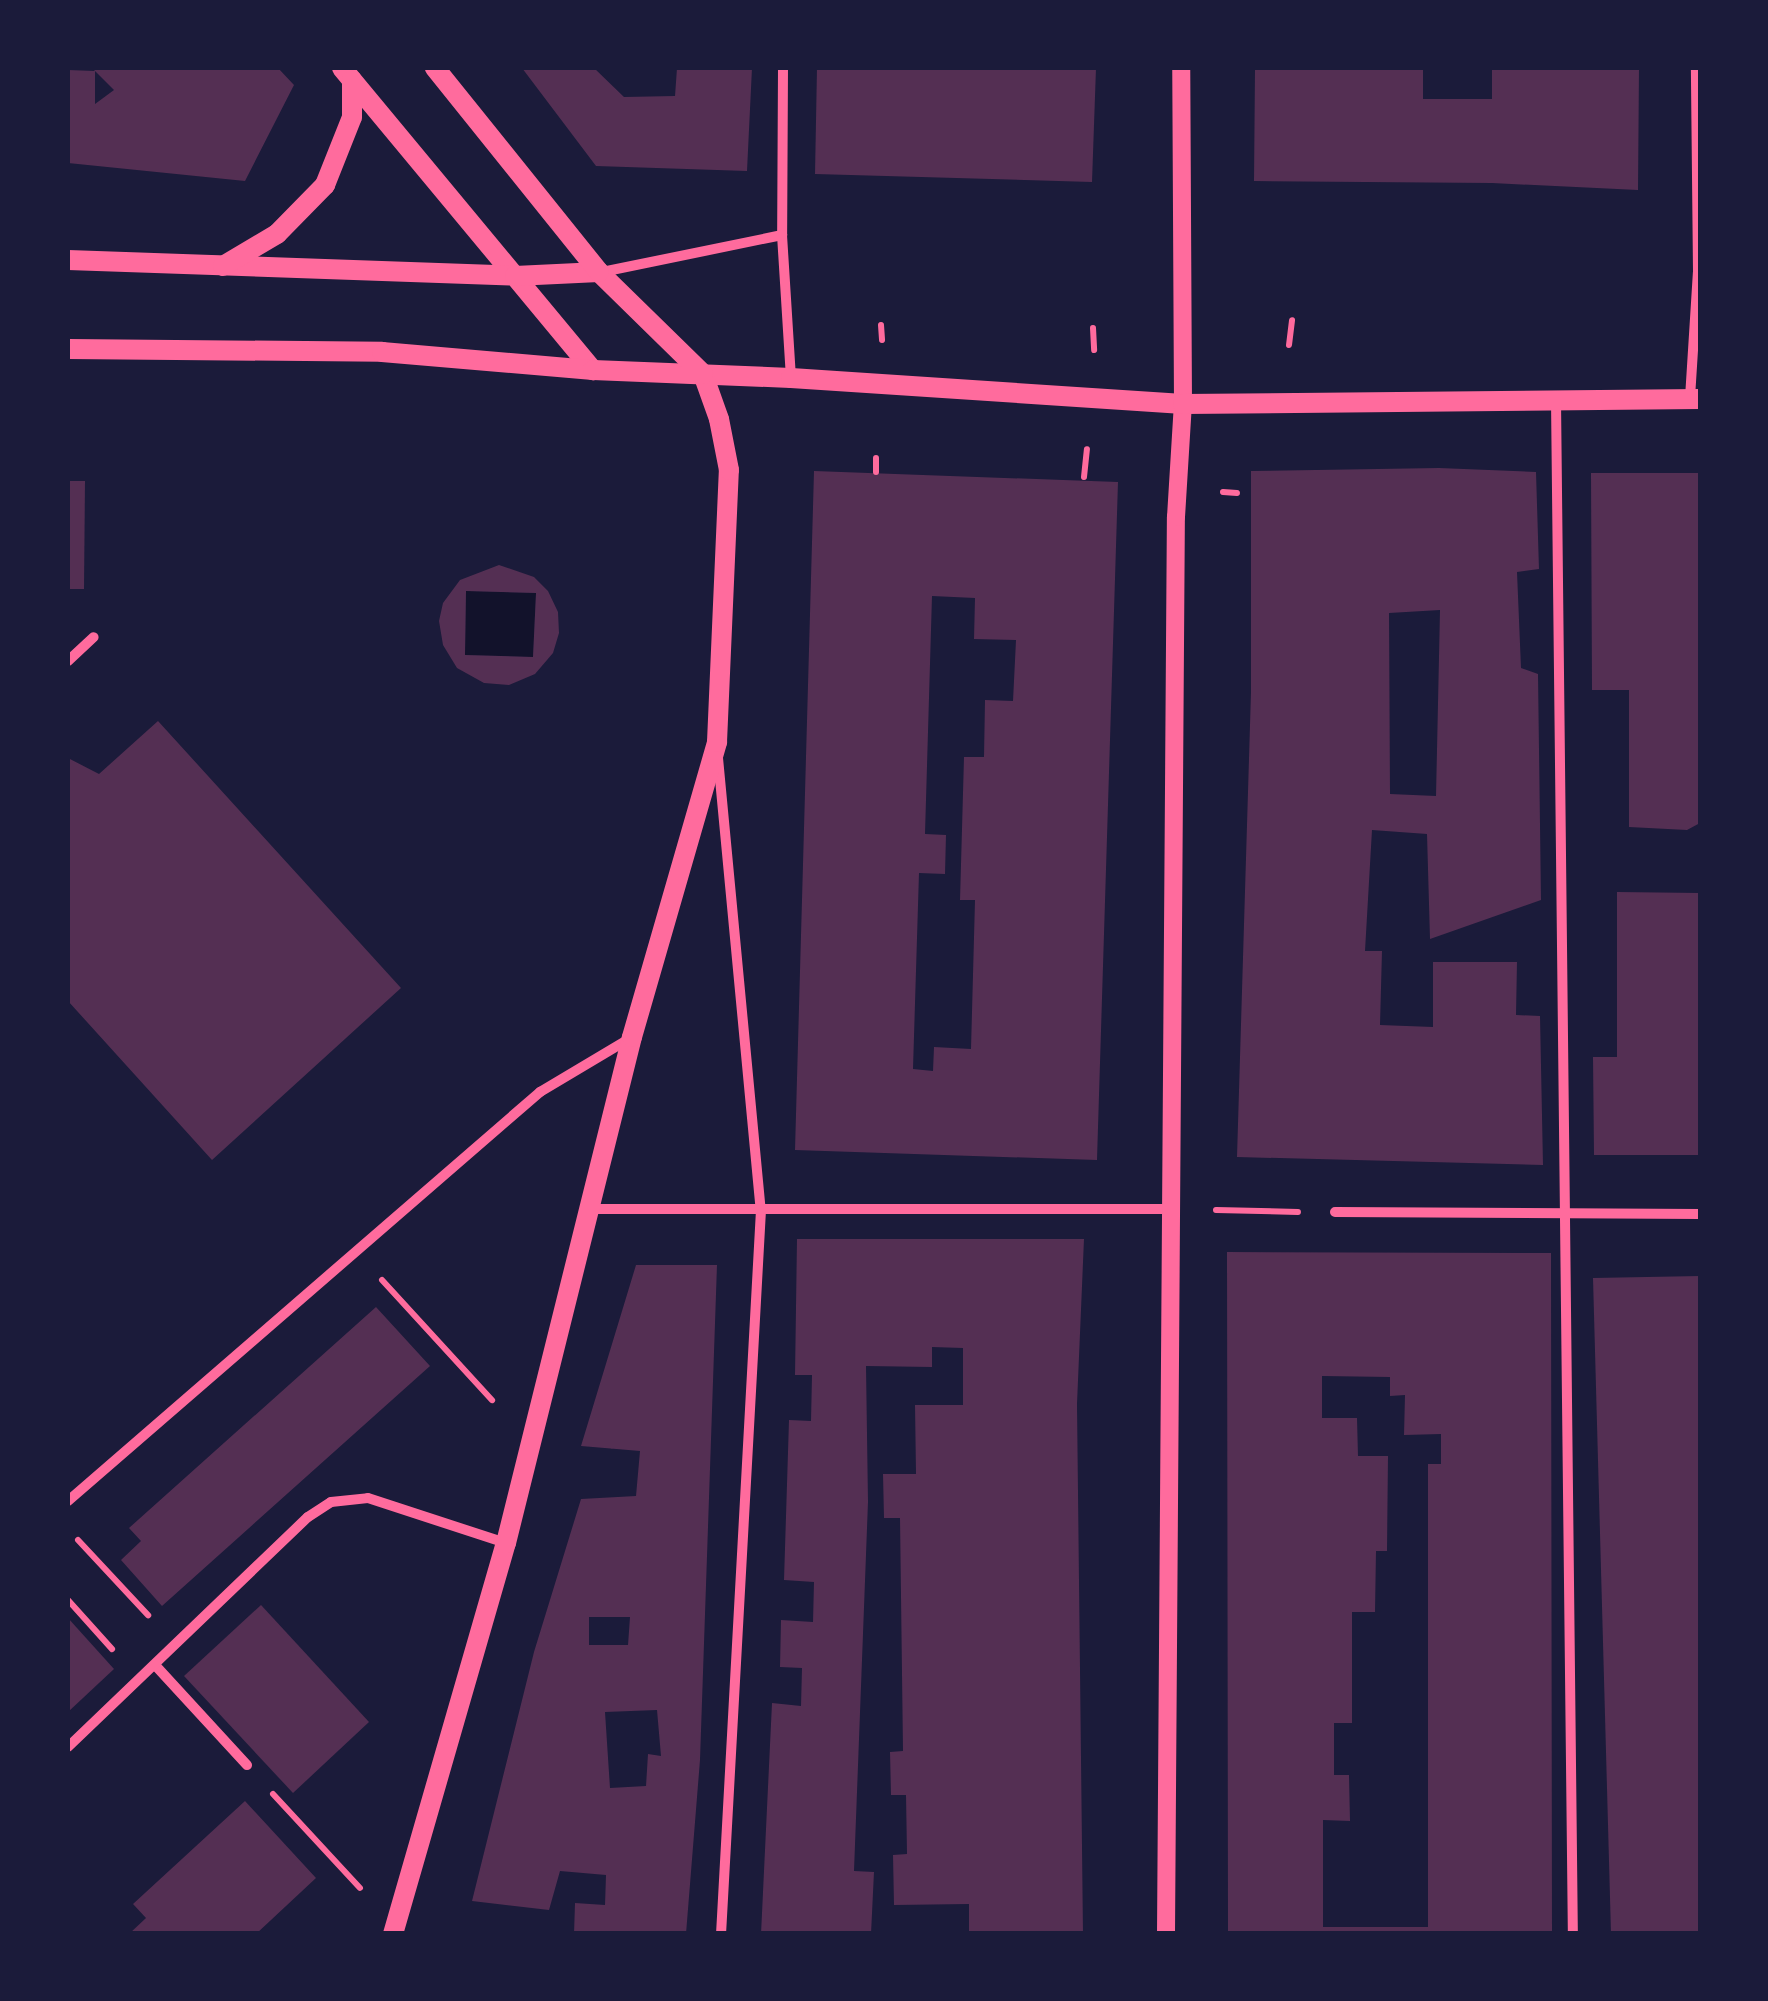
<!DOCTYPE html>
<html>
<head>
<meta charset="utf-8">
<style>
	body { margin:0 }
	#map { position:relative; width:1768px; height:2001px; overflow:hidden; background:#1b1b3a; font-family:"Source Sans 3",sans-serif }
	div>[style] { position:absolute }
	.water>* { inset:0; background:#12122b }
	.building>* { inset:0; background:#542f53 }
	.path>* { height:6px; margin:-3px; padding:0 3px; transform-origin:3px; border-radius:3px; background:#ff6b9d }
	.minor>* { height:10px; margin:-5px; padding:0 5px; transform-origin:5px; border-radius:5px; background:#ff6b9d }
	.tertiary>* { height:18px; margin:-9px; padding:0 9px; transform-origin:9px; border-radius:9px; background:#ff6b9d }
	.secondary>* { height:20px; margin:-10px; padding:0 10px; transform-origin:10px; border-radius:10px; background:#ff6b9d }
	span { translate:-50% -50%; white-space:nowrap; text-align:center; line-height:1.15; -webkit-text-stroke:10px #1b1b3a; paint-order:stroke }
	.frame { position:absolute; inset:0; border:70px solid #1b1b3a; pointer-events:none }
</style>
</head>
<body>
<div id="map">
	<div class="water">
		<i style="clip-path:polygon(466px 591px,536px 593px,533px 657px,465px 655px)"></i>
	</div>
	<div class="building">
		<i style="clip-path:polygon(92px 68px,278px 68px,294px 85px,245px 181px,68px 163px,68px 70px,95px 71px,95px 104px,114px 90px)"></i>
		<i style="clip-path:polygon(522px 68px,594px 68px,624px 97px,675px 96px,677px 68px,752px 68px,747px 171px,596px 166px)"></i>
		<i style="clip-path:polygon(817px 68px,1096px 68px,1092px 182px,815px 174px)"></i>
		<i style="clip-path:polygon(1255px 68px,1423px 68px,1423px 99px,1492px 99px,1492px 68px,1639px 68px,1638px 190px,1492px 183px,1254px 181px)"></i>
		<i style="clip-path:polygon(evenodd,1439px 468px,1536px 472px,1539px 569px,1517px 572px,1521px 668px,1538px 674px,1541px 900px,1430px 939px,1427px 834px,1372px 830px,1365px 951px,1382px 951px,1380px 1025px,1433px 1027px,1433px 962px,1517px 962px,1516px 1015px,1540px 1016px,1543px 1165px,1237px 1157px,1251px 692px,1251px 471px,1439px 468px,1440px 610px,1436px 796px,1390px 794px,1389px 613px,1440px 610px)"></i>
		<i style="clip-path:polygon(evenodd,814px 471px,1118px 482px,1097px 1160px,795px 1150px,814px 471px,932px 596px,975px 598px,974px 639px,1016px 640px,1013px 701px,985px 700px,984px 757px,964px 757px,960px 900px,975px 900px,971px 1049px,934px 1047px,933px 1071px,913px 1069px,919px 873px,945px 874px,946px 835px,925px 834px,932px 596px)"></i>
		<i style="clip-path:polygon(1591px 473px,1700px 473px,1700px 823px,1687px 830px,1629px 827px,1629px 690px,1592px 690px)"></i>
		<i style="clip-path:polygon(68px 481px,85px 481px,84px 589px,68px 589px)"></i>
		<i style="clip-path:polygon(evenodd,499px 565px,534px 577px,548px 591px,558px 612px,559px 633px,553px 653px,535px 674px,509px 685px,484px 683px,457px 668px,443px 645px,439px 621px,443px 603px,460px 580px,499px 565px,466px 591px,536px 593px,533px 657px,465px 655px,466px 591px)"></i>
		<i style="clip-path:polygon(158px 721px,401px 988px,212px 1160px,68px 1001px,68px 758px,99px 774px)"></i>
		<i style="clip-path:polygon(1617px 892px,1700px 893px,1700px 1155px,1594px 1155px,1593px 1057px,1617px 1057px)"></i>
		<i style="clip-path:polygon(797px 1239px,1084px 1239px,1077px 1404px,1083px 1934px,969px 1934px,969px 1904px,894px 1905px,893px 1855px,907px 1854px,906px 1795px,891px 1795px,890px 1752px,903px 1751px,900px 1518px,884px 1518px,883px 1474px,916px 1474px,915px 1405px,963px 1405px,963px 1348px,932px 1347px,932px 1367px,866px 1366px,868px 1502px,854px 1871px,874px 1872px,871px 1934px,761px 1934px,772px 1703px,801px 1706px,802px 1668px,780px 1667px,781px 1620px,813px 1622px,814px 1582px,784px 1580px,789px 1420px,811px 1421px,812px 1375px,795px 1375px)"></i>
		<i style="clip-path:polygon(evenodd,1227px 1252px,1551px 1253px,1552px 1934px,1228px 1934px,1227px 1252px,1322px 1376px,1390px 1377px,1390px 1396px,1405px 1395px,1404px 1435px,1441px 1434px,1441px 1464px,1428px 1464px,1428px 1927px,1323px 1927px,1323px 1820px,1350px 1821px,1349px 1775px,1334px 1775px,1334px 1723px,1352px 1723px,1352px 1612px,1375px 1612px,1376px 1551px,1387px 1551px,1388px 1456px,1358px 1456px,1357px 1418px,1322px 1418px,1322px 1376px)"></i>
		<i style="clip-path:polygon(evenodd,636px 1265px,717px 1265px,700px 1760px,686px 1934px,574px 1934px,575px 1903px,605px 1905px,606px 1875px,560px 1871px,549px 1910px,472px 1901px,534px 1652px,581px 1499px,636px 1496px,640px 1451px,581px 1446px,636px 1265px,589px 1617px,630px 1617px,628px 1645px,589px 1645px,589px 1617px,636px 1265px,657px 1710px,661px 1756px,648px 1754px,646px 1786px,610px 1788px,605px 1712px,657px 1710px)"></i>
		<i style="clip-path:polygon(1700px 1276px,1700px 1934px,1611px 1934px,1593px 1278px)"></i>
		<i style="clip-path:polygon(376px 1307px,430px 1366px,162px 1606px,121px 1560px,141px 1541px,129px 1528px)"></i>
		<i style="clip-path:polygon(261px 1605px,369px 1722px,293px 1793px,184px 1676px)"></i>
		<i style="clip-path:polygon(68px 1618px,114px 1669px,68px 1712px)"></i>
		<i style="clip-path:polygon(245px 1801px,316px 1878px,256px 1934px,129px 1934px,146px 1918px,133px 1904px)"></i>
	</div>
	<div class="path">
		<i style="left:881px;top:325px;width:15px;rotate:86deg"></i>
		<i style="left:1093px;top:328px;width:22px;rotate:87deg"></i>
		<i style="left:1289px;top:345px;width:25px;rotate:-83deg"></i>
		<i style="left:876px;top:472px;width:14px;rotate:-90deg"></i>
		<i style="left:1084px;top:477px;width:28px;rotate:-84deg"></i>
		<i style="left:1223px;top:492px;width:14px;rotate:4deg"></i>
		<i style="left:1216px;top:1210px;width:82px;rotate:1.4deg"></i>
		<i style="left:382px;top:1280px;width:163px;rotate:47.5deg"></i>
		<i style="left:78px;top:1540px;width:103px;rotate:47deg"></i>
		<i style="left:68px;top:1600px;width:66px;rotate:48.1deg"></i>
		<i style="left:273px;top:1794px;width:128px;rotate:47.2deg"></i>
	</div>
	<div class="minor">
		<i style="left:783px;top:68px;width:167px;rotate:90.3deg"></i>
		<i style="left:782px;top:235px;width:143px;rotate:86.4deg"></i>
		<i style="left:602px;top:272px;width:184px;rotate:-11.6deg"></i>
		<i style="left:1690px;top:398px;width:126px;rotate:-86.4deg"></i>
		<i style="left:1698px;top:272px;width:204px;rotate:-90.6deg"></i>
		<i style="left:1556px;top:400px;width:1534px;rotate:89.37deg"></i>
		<i style="left:68px;top:661px;width:35px;rotate:-43deg"></i>
		<i style="left:718px;top:758px;width:454px;rotate:84.6deg"></i>
		<i style="left:761px;top:1210px;width:725px;rotate:93.16deg"></i>
		<i style="left:589px;top:1209px;width:582px"></i>
		<i style="left:1335px;top:1212px;width:365px;rotate:0.3deg"></i>
		<i style="left:68px;top:1501px;width:625px;rotate:-40.91deg"></i>
		<i style="left:540px;top:1092px;width:104px;rotate:-30.8deg"></i>
		<i style="left:155px;top:1665px;width:136px;rotate:47.4deg"></i>
		<i style="left:68px;top:1747px;width:332px;rotate:-43.8deg"></i>
		<i style="left:308px;top:1517px;width:27px;rotate:-33deg"></i>
		<i style="left:331px;top:1502px;width:37px;rotate:-6deg"></i>
		<i style="left:368px;top:1498px;width:145px;rotate:18.1deg"></i>
	</div>
	<div class="tertiary">
		<i style="left:1166px;top:1934px;width:1417px;rotate:-89.6deg"></i>
		<i style="left:1176px;top:517px;width:113px;rotate:-86.5deg"></i>
		<i style="left:1183px;top:404px;width:336px;rotate:-90.3deg"></i>
	</div>
	<div class="secondary">
		<i style="left:342px;top:68px;width:393px;rotate:50.3deg"></i>
		<i style="left:68px;top:260px;width:447px;rotate:2deg"></i>
		<i style="left:515px;top:276px;width:84px;rotate:-2.7deg"></i>
		<i style="left:223px;top:266px;width:63px;rotate:-30.7deg"></i>
		<i style="left:277px;top:234px;width:69px;rotate:-45.6deg"></i>
		<i style="left:325px;top:185px;width:73px;rotate:-68.3deg"></i>
		<i style="left:352px;top:117px;width:37px;rotate:-90deg"></i>
		<i style="left:68px;top:349px;width:314px;rotate:0.5deg"></i>
		<i style="left:382px;top:352px;width:212px;rotate:4.9deg"></i>
		<i style="left:593px;top:370px;width:198px;rotate:2.3deg"></i>
		<i style="left:791px;top:378px;width:393px;rotate:3.8deg"></i>
		<i style="left:1183px;top:404px;width:517px;rotate:-0.55deg"></i>
		<i style="left:393px;top:1934px;width:407px;rotate:-73.9deg"></i>
		<i style="left:506px;top:1543px;width:521px;rotate:-76.02deg"></i>
		<i style="left:632px;top:1037px;width:307px;rotate:-73.9deg"></i>
		<i style="left:717px;top:742px;width:272px;rotate:-87.5deg"></i>
		<i style="left:729px;top:470px;width:52px;rotate:-101.1deg"></i>
		<i style="left:719px;top:419px;width:48px;rotate:-109.6deg"></i>
		<i style="left:703px;top:374px;width:146px;rotate:-135.6deg"></i>
		<i style="left:599px;top:272px;width:262px;rotate:-128.8deg"></i>
	</div>
	<div class="frame"></div>
</div>
</body>
</html>
